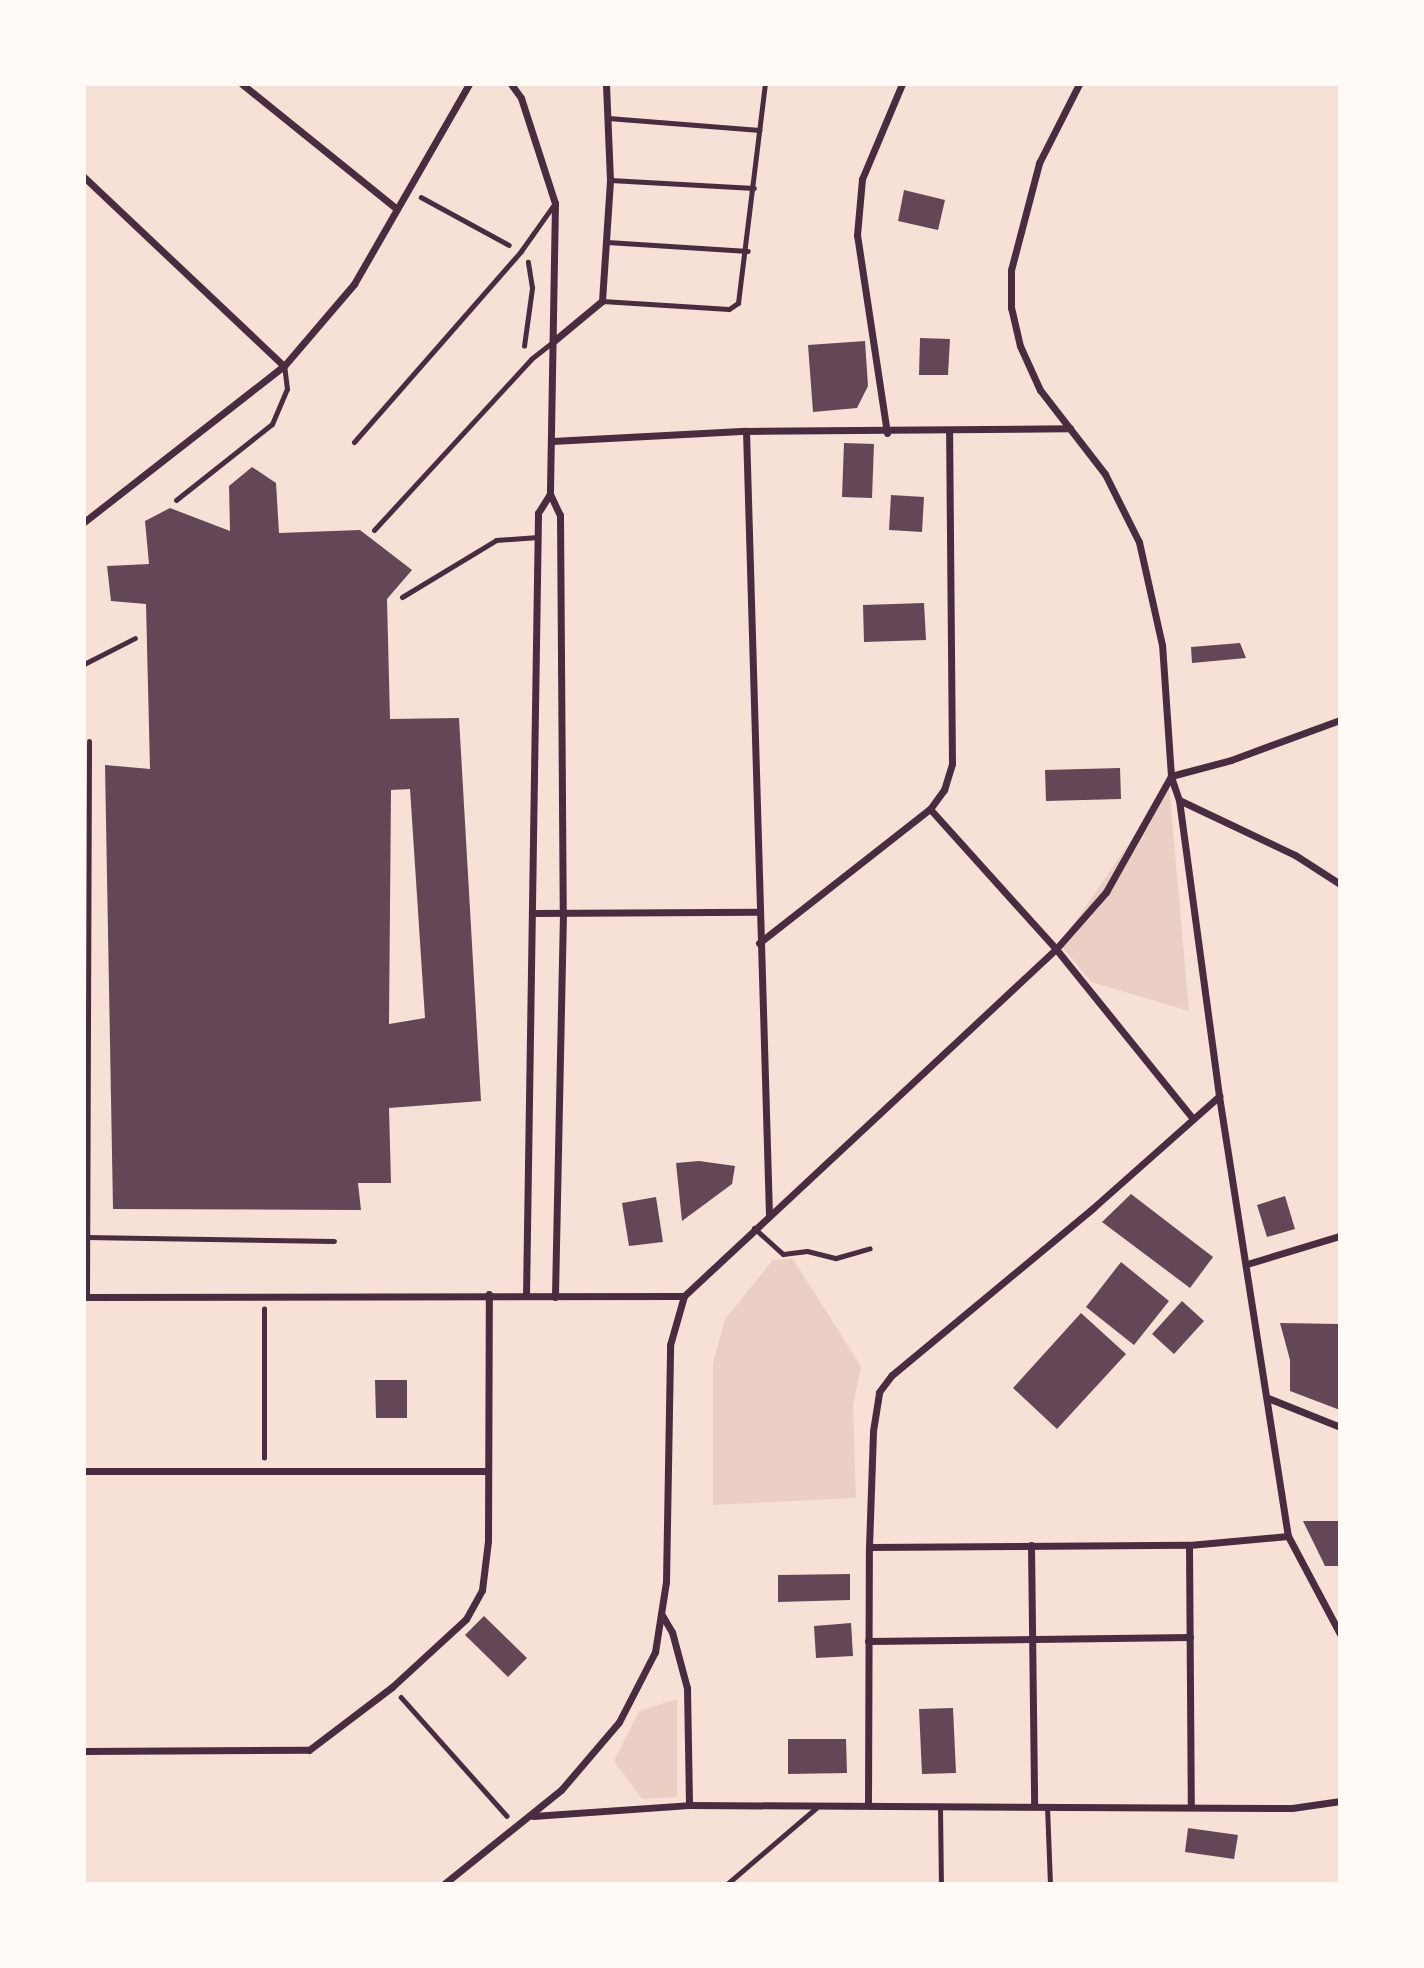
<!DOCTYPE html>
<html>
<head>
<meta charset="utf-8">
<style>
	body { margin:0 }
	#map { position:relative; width:1424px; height:1968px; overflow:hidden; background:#f7e1d7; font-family:"IBM Plex Sans",sans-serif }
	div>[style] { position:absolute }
	.green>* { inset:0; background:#ebcfc5 }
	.building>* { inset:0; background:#644757 }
	.path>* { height:4.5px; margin:-2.25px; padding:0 2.25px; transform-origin:2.25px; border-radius:2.25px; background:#4a2c40 }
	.service>* { height:5px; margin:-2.5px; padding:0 2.5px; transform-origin:2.5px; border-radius:2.5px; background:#4a2c40 }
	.minor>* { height:7px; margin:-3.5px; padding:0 3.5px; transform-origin:3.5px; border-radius:3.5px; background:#4a2c40 }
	span { translate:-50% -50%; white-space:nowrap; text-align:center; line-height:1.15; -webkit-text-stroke:5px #fffaf5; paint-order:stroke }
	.frame { position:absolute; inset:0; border:86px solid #fffaf5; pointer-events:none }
</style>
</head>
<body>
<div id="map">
	<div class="green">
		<i style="clip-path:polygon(1169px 785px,1189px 1011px,1091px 982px,1060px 944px)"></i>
		<i style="clip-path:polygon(793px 1259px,861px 1366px,853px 1406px,856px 1498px,713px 1505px,713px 1363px,725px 1319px,773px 1260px)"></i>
		<i style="clip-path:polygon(677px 1699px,677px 1797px,642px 1799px,614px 1761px,639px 1711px)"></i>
	</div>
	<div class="building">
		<i style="clip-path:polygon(904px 190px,945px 200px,938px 230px,898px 221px)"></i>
		<i style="clip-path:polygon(920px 338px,950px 339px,948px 375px,919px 375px)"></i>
		<i style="clip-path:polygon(865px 341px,868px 386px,857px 408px,813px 412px,808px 345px)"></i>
		<i style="clip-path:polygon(844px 443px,874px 444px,872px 498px,842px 497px)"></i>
		<i style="clip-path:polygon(evenodd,252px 467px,276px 483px,279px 533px,360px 530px,412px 570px,387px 599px,390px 719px,459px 718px,481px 1101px,389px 1108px,391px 1183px,358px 1183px,361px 1210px,113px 1209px,105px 765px,150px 769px,146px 604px,111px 601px,107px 566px,149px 564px,145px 521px,170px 508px,230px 531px,229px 486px,252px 467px,410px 789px,425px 1018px,389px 1024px,391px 790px,410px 789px)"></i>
		<i style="clip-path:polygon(891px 495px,924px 497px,922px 532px,889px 530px)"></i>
		<i style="clip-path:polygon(924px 603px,926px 640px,864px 642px,863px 605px)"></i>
		<i style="clip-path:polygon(1240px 643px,1246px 658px,1192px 663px,1191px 647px)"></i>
		<i style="clip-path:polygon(1120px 768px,1121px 799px,1046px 801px,1045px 770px)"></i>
		<i style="clip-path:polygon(699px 1161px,735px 1166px,732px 1184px,682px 1221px,676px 1163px)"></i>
		<i style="clip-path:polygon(1131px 1194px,1213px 1257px,1190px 1288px,1102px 1222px)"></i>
		<i style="clip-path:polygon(1285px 1196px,1295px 1229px,1267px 1237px,1257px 1205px)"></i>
		<i style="clip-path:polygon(656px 1197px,663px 1242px,629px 1246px,622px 1203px)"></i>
		<i style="clip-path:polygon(1121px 1262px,1169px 1301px,1134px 1345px,1086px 1307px)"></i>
		<i style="clip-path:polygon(1182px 1301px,1204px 1321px,1174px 1354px,1152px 1334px)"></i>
		<i style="clip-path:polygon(1081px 1313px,1126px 1354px,1057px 1429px,1013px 1388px)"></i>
		<i style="clip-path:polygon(1280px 1323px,1340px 1324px,1340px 1410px,1290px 1391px,1290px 1360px)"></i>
		<i style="clip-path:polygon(375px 1380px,407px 1380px,407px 1418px,376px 1418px)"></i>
		<i style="clip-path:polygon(1303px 1521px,1340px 1521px,1340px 1566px,1325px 1566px)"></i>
		<i style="clip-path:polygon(850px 1574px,850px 1600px,778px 1602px,778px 1575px)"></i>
		<i style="clip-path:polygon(484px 1616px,527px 1658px,508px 1677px,465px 1635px)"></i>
		<i style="clip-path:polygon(851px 1623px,853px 1656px,816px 1658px,814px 1626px)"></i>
		<i style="clip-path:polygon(953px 1708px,956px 1773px,922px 1774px,919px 1709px)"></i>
		<i style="clip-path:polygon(788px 1739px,846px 1739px,847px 1773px,788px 1774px)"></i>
		<i style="clip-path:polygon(1188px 1828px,1238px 1835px,1234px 1859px,1185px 1852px)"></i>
	</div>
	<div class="path">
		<i style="left:421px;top:197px;width:100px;rotate:28.6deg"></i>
		<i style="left:524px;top:346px;width:59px;rotate:-82.1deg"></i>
		<i style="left:532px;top:288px;width:26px;rotate:-99deg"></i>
		<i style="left:264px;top:1458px;width:149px;rotate:-90deg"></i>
		<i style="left:401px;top:1697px;width:159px;rotate:48.3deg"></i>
	</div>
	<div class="service">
		<i style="left:608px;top:118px;width:152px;rotate:4.5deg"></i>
		<i style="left:610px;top:180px;width:144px;rotate:3.2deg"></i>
		<i style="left:607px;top:242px;width:141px;rotate:3.7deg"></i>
		<i style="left:602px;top:301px;width:127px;rotate:3.6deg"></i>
		<i style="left:729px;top:309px;width:11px;rotate:-34deg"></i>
		<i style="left:738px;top:303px;width:221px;rotate:-83deg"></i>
		<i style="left:354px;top:442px;width:254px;rotate:-48.8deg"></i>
		<i style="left:521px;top:251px;width:59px;rotate:-54.7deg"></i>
		<i style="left:176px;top:500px;width:122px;rotate:-38.4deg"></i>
		<i style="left:272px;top:424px;width:38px;rotate:-67deg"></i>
		<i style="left:287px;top:389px;width:23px;rotate:-97deg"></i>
		<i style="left:374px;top:530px;width:232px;rotate:-47.4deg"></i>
		<i style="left:531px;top:359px;width:28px;rotate:-38deg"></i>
		<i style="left:402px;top:597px;width:110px;rotate:-31.2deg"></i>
		<i style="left:496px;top:540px;width:42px;rotate:-4.1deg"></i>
		<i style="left:84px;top:664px;width:57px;rotate:-27deg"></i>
		<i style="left:754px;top:1228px;width:39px;rotate:42deg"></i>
		<i style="left:783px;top:1254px;width:24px;rotate:-7deg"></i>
		<i style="left:807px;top:1251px;width:30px;rotate:14deg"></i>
		<i style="left:836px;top:1258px;width:35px;rotate:-16deg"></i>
		<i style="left:85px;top:1237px;width:249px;rotate:0.9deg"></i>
		<i style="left:87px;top:1297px;width:556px;rotate:-89.79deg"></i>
		<i style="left:1047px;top:1806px;width:78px;rotate:87.8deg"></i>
		<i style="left:940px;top:1807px;width:77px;rotate:89.3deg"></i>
		<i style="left:727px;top:1884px;width:117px;rotate:-40.5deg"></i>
	</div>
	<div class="minor">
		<i style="left:242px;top:84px;width:199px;rotate:38.9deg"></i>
		<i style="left:511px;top:84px;width:17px;rotate:54deg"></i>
		<i style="left:521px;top:98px;width:110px;rotate:72.1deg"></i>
		<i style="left:555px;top:203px;width:291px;rotate:91deg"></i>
		<i style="left:550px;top:494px;width:23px;rotate:65deg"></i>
		<i style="left:560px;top:515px;width:398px;rotate:89.6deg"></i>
		<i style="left:563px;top:913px;width:384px;rotate:91.2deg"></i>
		<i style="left:84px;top:177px;width:275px;rotate:43.4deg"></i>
		<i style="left:555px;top:340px;width:61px;rotate:-39.7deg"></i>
		<i style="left:602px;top:301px;width:121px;rotate:-86.2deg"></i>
		<i style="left:610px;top:180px;width:96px;rotate:-92.4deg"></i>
		<i style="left:746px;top:431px;width:784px;rotate:88.32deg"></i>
		<i style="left:887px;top:433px;width:200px;rotate:-98.6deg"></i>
		<i style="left:857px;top:235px;width:56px;rotate:-84.9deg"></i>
		<i style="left:862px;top:179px;width:103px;rotate:-67.2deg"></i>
		<i style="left:552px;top:441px;width:194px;rotate:-3deg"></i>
		<i style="left:746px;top:431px;width:324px;rotate:-0.5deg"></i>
		<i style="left:84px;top:522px;width:254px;rotate:-38deg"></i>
		<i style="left:284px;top:366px;width:108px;rotate:-49.5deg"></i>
		<i style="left:354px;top:284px;width:231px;rotate:-60.1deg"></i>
		<i style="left:1171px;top:776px;width:62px;rotate:-14.9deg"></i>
		<i style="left:1231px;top:760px;width:116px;rotate:-20.2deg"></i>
		<i style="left:1171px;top:777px;width:24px;rotate:71deg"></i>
		<i style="left:1179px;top:800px;width:299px;rotate:82.3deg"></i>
		<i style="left:1219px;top:1096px;width:445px;rotate:81.1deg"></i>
		<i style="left:1288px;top:1536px;width:111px;rotate:62deg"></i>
		<i style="left:1179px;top:800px;width:128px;rotate:25.4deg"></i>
		<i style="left:1295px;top:855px;width:54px;rotate:32.8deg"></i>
		<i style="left:930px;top:809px;width:188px;rotate:48deg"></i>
		<i style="left:1056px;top:949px;width:218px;rotate:51.1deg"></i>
		<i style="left:534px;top:913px;width:224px;rotate:-0.3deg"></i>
		<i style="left:759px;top:943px;width:217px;rotate:-38.1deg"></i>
		<i style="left:930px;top:809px;width:24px;rotate:-54deg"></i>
		<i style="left:944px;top:790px;width:27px;rotate:-73deg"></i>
		<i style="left:952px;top:764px;width:333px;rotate:-90.5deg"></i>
		<i style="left:1247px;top:1264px;width:97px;rotate:-16.8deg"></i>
		<i style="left:526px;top:1296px;width:783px;rotate:-89.12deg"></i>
		<i style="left:538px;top:513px;width:22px;rotate:-58deg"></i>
		<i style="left:84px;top:1297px;width:600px;rotate:-0.1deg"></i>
		<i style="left:1268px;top:1398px;width:78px;rotate:21.9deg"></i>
		<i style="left:84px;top:1471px;width:403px"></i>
		<i style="left:1031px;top:1545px;width:261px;rotate:89.3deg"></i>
		<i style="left:1189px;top:1545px;width:261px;rotate:89.6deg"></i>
		<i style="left:869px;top:1547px;width:320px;rotate:-0.4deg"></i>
		<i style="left:1189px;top:1545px;width:99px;rotate:-5.2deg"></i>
		<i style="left:662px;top:1615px;width:20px;rotate:60deg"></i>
		<i style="left:672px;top:1632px;width:58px;rotate:75deg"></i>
		<i style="left:687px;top:1688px;width:117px;rotate:89deg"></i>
		<i style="left:868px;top:1641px;width:322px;rotate:-0.7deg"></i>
		<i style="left:84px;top:1751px;width:225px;rotate:-0.3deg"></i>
		<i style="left:309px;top:1750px;width:104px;rotate:-37.2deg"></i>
		<i style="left:392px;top:1687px;width:100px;rotate:-42.6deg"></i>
		<i style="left:466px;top:1619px;width:33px;rotate:-61deg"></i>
		<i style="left:482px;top:1590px;width:49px;rotate:-83deg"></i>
		<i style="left:488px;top:1541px;width:247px;rotate:-89.8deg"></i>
		<i style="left:868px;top:1805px;width:258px;rotate:-89.8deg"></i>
		<i style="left:869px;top:1547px;width:116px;rotate:-88deg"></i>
		<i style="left:873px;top:1431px;width:39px;rotate:-81deg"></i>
		<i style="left:879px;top:1392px;width:21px;rotate:-53deg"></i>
		<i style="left:892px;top:1375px;width:261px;rotate:-39.7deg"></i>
		<i style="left:1093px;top:1208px;width:169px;rotate:-41.6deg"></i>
		<i style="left:533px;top:1816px;width:156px;rotate:-4deg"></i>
		<i style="left:689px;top:1805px;width:603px;rotate:0.29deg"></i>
		<i style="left:1292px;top:1808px;width:49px;rotate:-8.3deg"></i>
		<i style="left:444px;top:1884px;width:150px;rotate:-38.8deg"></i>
		<i style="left:561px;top:1790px;width:89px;rotate:-49.5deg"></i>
		<i style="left:619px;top:1722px;width:79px;rotate:-62.8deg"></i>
		<i style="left:655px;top:1652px;width:71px;rotate:-81.1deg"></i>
		<i style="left:666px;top:1582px;width:237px;rotate:-89deg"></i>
		<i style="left:670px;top:1345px;width:51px;rotate:-74.1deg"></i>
		<i style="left:684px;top:1296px;width:509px;rotate:-43.01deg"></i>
		<i style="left:1056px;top:949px;width:76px;rotate:-48.7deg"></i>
		<i style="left:1106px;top:892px;width:133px;rotate:-60.7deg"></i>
		<i style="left:1171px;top:776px;width:131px;rotate:-93.9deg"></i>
		<i style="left:1162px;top:645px;width:106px;rotate:-102.6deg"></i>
		<i style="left:1139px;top:542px;width:76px;rotate:-116.6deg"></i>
		<i style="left:1105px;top:474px;width:106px;rotate:-127.7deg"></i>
		<i style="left:1040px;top:390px;width:48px;rotate:-114.4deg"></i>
		<i style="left:1020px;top:346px;width:39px;rotate:-103deg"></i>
		<i style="left:1011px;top:308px;width:38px;rotate:-90deg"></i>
		<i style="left:1011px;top:270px;width:111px;rotate:-75.3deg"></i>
		<i style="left:1039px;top:163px;width:89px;rotate:-63.1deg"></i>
	</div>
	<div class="frame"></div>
</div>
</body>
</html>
